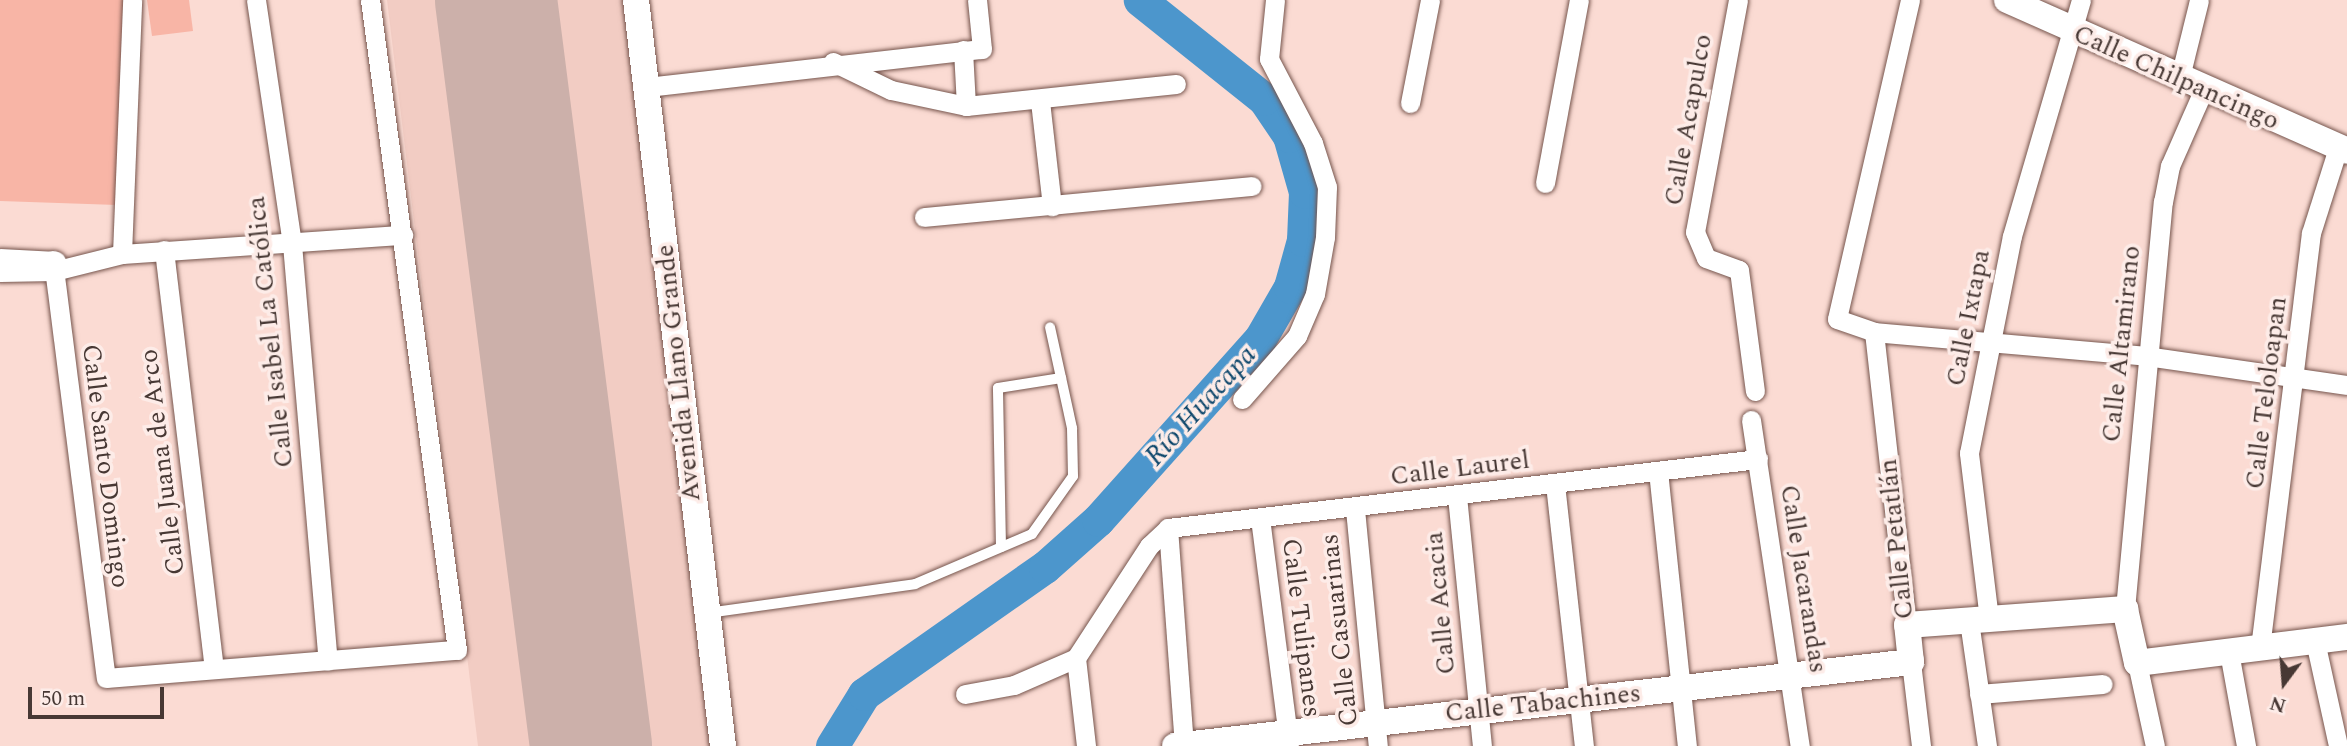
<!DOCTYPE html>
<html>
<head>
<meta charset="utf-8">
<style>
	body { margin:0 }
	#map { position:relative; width:2347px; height:746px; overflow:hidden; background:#fbdbd3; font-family:Spectral,serif }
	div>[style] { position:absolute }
	.built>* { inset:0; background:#f2ccc3 }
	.green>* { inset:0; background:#f8b5a6 }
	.river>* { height:33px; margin:-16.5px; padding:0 16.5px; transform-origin:16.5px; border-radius:16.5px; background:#4c96cc }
	.runway>* { height:122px; margin:-61px; padding:0 61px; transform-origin:61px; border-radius:61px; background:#ccb0aa }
	.roads { filter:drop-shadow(0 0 2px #76554d) drop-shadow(0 0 2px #76554d) }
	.lane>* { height:10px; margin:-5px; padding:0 5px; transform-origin:5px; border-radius:5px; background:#fff }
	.street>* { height:19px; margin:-9.5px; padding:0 9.5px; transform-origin:9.5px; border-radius:9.5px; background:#fff }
	.secondary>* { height:26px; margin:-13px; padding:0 13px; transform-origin:13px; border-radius:13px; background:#fff }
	span { translate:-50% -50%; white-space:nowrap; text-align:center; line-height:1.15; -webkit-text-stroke:7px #fdece8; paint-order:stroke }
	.street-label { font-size:26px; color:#473834 }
	.water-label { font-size:28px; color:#0c466b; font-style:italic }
	.north { position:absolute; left:2249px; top:648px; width:70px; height:70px; -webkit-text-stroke:5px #fdece8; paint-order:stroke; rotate:196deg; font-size:19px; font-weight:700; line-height:28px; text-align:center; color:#473834 }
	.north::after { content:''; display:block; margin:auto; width:24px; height:32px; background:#473834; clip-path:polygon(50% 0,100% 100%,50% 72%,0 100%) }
	.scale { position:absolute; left:28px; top:687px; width:136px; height:32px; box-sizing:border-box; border:4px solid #473834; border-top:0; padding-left:9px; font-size:21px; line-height:24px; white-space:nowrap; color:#473834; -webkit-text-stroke:5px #fdece8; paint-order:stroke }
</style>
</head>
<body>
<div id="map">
	<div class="built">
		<i style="clip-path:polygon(387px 0,623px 0,716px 746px,478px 746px)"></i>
	</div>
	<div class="green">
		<i style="clip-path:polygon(0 0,123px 0,117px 205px,0 201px)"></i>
		<i style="clip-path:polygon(147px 0,189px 0,193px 31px,152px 36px)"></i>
	</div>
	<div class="river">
		<i style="left:832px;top:746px;width:61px;rotate:-58.4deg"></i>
		<i style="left:864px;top:694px;width:221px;rotate:-35.1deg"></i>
		<i style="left:1045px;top:567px;width:71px;rotate:-41.6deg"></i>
		<i style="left:1098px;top:520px;width:243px;rotate:-48.2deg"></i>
		<i style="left:1260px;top:339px;width:60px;rotate:-60deg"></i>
		<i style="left:1290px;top:287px;width:49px;rotate:-74.5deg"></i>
		<i style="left:1303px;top:240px;width:48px;rotate:-87.6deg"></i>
		<i style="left:1305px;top:192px;width:58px;rotate:-105.9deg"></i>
		<i style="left:1289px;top:136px;width:45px;rotate:-124deg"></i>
		<i style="left:1264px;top:99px;width:159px;rotate:-141.4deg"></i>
	</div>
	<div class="runway">
		<i style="left:496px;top:0;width:752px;rotate:82.74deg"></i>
	</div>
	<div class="roads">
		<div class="lane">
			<i style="left:1001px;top:547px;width:159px;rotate:-91.1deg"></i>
			<i style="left:998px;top:388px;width:64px;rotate:-9deg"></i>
			<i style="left:707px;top:613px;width:210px;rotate:-7.9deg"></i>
			<i style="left:915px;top:584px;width:127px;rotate:-23.1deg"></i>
			<i style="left:1032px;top:534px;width:71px;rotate:-54.7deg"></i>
			<i style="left:1073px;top:476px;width:48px;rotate:-91.2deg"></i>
			<i style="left:1072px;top:428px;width:103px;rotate:-102.3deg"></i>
		</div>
		<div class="street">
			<i style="left:256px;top:0;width:247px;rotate:81.6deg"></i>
			<i style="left:292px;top:244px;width:418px;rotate:85.1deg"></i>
			<i style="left:1738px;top:0;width:236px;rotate:100.5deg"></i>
			<i style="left:1695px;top:232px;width:28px;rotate:67deg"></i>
			<i style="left:1706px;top:258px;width:35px;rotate:20deg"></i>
			<i style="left:1739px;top:270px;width:122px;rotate:82.5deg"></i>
			<i style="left:1910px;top:0;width:327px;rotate:102.9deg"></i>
			<i style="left:1837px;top:319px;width:39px;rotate:19deg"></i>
			<i style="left:1874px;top:332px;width:273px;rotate:5deg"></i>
			<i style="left:2146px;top:356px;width:203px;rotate:8.2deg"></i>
			<i style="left:963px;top:50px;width:56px;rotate:86.9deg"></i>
			<i style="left:833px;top:62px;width:64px;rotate:25.8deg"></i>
			<i style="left:891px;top:90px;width:77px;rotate:12deg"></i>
			<i style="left:966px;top:106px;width:211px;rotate:-6deg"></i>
			<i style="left:2179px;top:81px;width:83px;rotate:-76.1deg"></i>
			<i style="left:647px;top:87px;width:337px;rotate:-6.5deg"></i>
			<i style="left:982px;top:49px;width:49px;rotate:-95.8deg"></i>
			<i style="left:1040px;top:101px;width:106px;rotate:83.5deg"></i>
			<i style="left:1410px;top:103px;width:105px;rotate:-79deg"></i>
			<i style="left:1545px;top:183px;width:186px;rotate:-79.5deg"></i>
			<i style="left:924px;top:217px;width:329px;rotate:-5.4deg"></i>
			<i style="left:164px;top:250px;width:421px;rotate:83.2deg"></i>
			<i style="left:122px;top:254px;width:254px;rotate:-87.7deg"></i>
			<i style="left:0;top:258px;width:56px;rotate:3.1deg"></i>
			<i style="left:53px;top:260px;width:421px;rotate:82.8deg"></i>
			<i style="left:106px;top:678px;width:352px;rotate:-4.6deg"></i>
			<i style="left:457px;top:650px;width:656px;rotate:-97.62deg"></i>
			<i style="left:0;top:272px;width:54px;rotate:-1.1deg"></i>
			<i style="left:54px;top:271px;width:70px;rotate:-14deg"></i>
			<i style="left:122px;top:254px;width:282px;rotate:-3.9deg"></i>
			<i style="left:1874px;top:332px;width:295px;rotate:83.6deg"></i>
			<i style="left:1242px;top:399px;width:84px;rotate:-48.9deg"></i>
			<i style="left:1297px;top:336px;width:46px;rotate:-66.8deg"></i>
			<i style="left:1315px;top:294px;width:58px;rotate:-80deg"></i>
			<i style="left:1325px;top:237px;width:50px;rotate:-87.7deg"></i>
			<i style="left:1327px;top:187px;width:46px;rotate:-107.7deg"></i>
			<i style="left:1313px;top:143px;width:95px;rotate:-117.6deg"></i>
			<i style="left:1269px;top:59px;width:59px;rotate:-84.2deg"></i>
			<i style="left:1751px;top:420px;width:330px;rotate:81.5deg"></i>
			<i style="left:1658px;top:471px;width:277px;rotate:84deg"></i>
			<i style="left:1555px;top:484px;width:264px;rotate:83.7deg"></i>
			<i style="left:1457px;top:496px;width:251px;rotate:84.3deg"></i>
			<i style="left:1355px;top:509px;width:238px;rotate:84.5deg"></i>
			<i style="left:1260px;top:518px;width:229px;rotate:82.7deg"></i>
			<i style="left:1168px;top:528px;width:594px;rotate:-6.67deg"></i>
			<i style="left:1168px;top:528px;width:218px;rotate:85.8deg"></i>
			<i style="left:2125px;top:609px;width:409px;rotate:-84.7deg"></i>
			<i style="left:2163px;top:202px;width:37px;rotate:-79deg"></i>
			<i style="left:2170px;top:166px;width:82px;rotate:-66.3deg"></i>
			<i style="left:1989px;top:619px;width:167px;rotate:-96.9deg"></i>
			<i style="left:1969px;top:453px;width:221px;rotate:-78.8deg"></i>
			<i style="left:2012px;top:236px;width:246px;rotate:-73.7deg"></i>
			<i style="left:1969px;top:621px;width:126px;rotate:81.8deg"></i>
			<i style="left:2315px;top:641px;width:107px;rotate:77.6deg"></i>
			<i style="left:2260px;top:648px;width:418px;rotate:-83deg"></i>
			<i style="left:2311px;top:233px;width:89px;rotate:-72.4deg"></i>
			<i style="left:2229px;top:652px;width:96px;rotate:79.7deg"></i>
			<i style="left:1076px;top:658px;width:89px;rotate:83.5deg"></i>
			<i style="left:1911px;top:662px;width:85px;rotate:83.2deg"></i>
			<i style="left:2137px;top:663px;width:85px;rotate:77.8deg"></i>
			<i style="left:965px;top:694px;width:50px;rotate:-10.4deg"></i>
			<i style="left:1014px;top:685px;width:68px;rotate:-23.5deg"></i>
			<i style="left:1076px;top:658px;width:134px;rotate:-56.9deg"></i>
			<i style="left:1149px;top:546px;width:26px;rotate:-43deg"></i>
			<i style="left:1979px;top:694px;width:124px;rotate:-4.6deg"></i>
		</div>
		<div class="secondary">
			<i style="left:636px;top:0;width:751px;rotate:83.35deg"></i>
			<i style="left:2007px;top:0;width:372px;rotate:23.9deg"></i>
			<i style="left:1175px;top:746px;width:741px;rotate:-6.51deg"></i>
			<i style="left:1911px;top:662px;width:37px;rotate:-96deg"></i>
			<i style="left:1907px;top:625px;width:219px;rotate:-4.2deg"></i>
			<i style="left:2125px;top:609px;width:55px;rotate:77.5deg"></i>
			<i style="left:2137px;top:663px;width:212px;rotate:-7.1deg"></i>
		</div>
	</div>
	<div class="street-label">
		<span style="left:2176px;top:78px;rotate:24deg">Calle Chilpancingo</span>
		<span style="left:1689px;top:120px;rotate:-80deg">Calle Acapulco</span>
		<span style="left:1969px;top:318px;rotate:-79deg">Calle Ixtapa</span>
		<span style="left:271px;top:332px;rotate:-96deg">Calle Isabel La Católica</span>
		<span style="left:2122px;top:344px;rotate:-84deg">Calle Altamirano</span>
		<span style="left:679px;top:373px;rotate:-96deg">Avenida Llano Grande</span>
		<span style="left:2267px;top:393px;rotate:-83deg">Calle Teloloapan</span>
		<span style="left:163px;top:462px;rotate:-97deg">Calle Juana de Arco</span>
		<span style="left:105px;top:466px;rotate:83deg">Calle Santo Domingo</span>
		<span style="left:1460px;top:469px;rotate:-7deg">Calle Laurel</span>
		<span style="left:1897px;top:539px;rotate:-96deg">Calle Petatlán</span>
		<span style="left:1803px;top:579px;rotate:81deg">Calle Jacarandas</span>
		<span style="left:1441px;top:603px;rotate:-95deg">Calle Acacia</span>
		<span style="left:1301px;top:628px;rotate:83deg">Calle Tulipanes</span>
		<span style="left:1340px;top:630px;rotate:-96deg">Calle Casuarinas</span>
		<span style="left:1543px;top:704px;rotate:-6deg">Calle Tabachines</span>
	</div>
	<div class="water-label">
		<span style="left:1201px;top:406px;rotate:-48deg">Río Huacapa</span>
	</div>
	<div class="north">N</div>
	<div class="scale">50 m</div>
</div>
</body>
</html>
